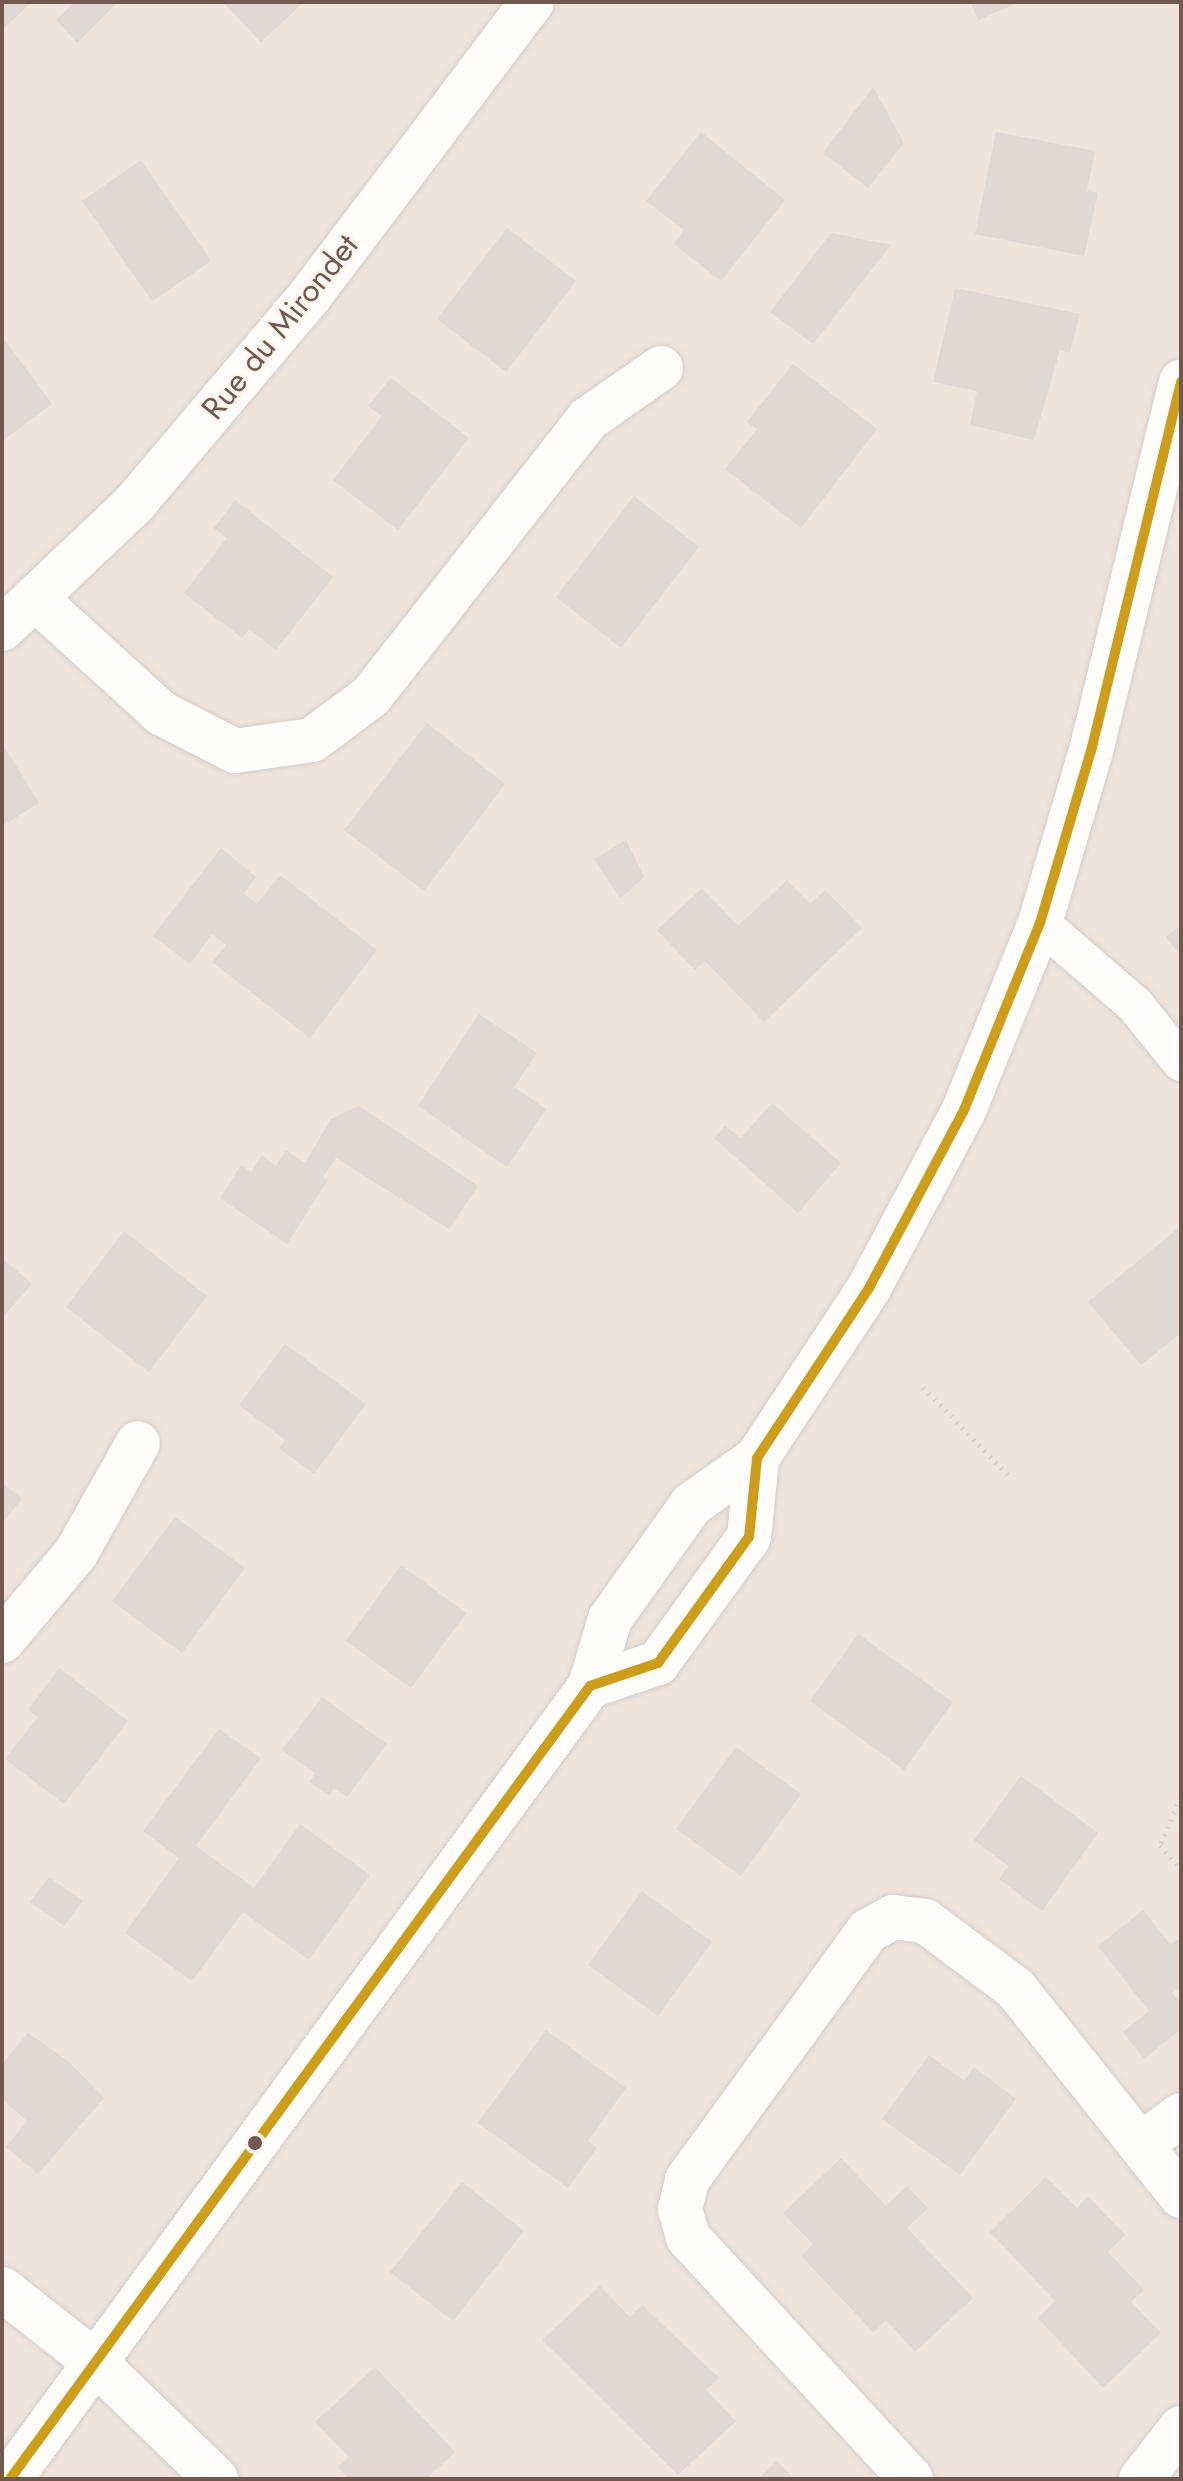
<!DOCTYPE html>
<html>
<head>
<meta charset="utf-8">
<style>
	body { margin:0 }
	#map { position:relative; width:1183px; height:2481px; overflow:hidden; background:#f7f2ee; font-family:Jost,sans-serif }
	div>[style] { position:absolute }
	.residential>* { inset:0; background:#efe4dc }
	.building>* { inset:0; background:#e0d8d3 }
	.path>* { height:5px; margin-top:-2.5px; transform-origin:0; background:repeating-linear-gradient(90deg,#d9d2d0 0 2px,transparent 0 8px) }
	.roads { filter:drop-shadow(0 0 2px #d4cec9) drop-shadow(0 0 2px #d4cec9) }
	.lane>* { height:38px; margin:-19px; padding:0 19px; transform-origin:19px; border-radius:19px; background:#fefdfc }
	.street>* { height:44px; margin:-22px; padding:0 22px; transform-origin:22px; border-radius:22px; background:#fefdfc }
	.secondary>* { height:44px; margin:-22px; padding:0 22px; transform-origin:22px; border-radius:22px; background:#fefdfc }
	.bus-1>* { height:10px; margin:-5px; padding:0 5px; transform-origin:5px; border-radius:5px; background:#cd9e1c }
	.dots>* { width:22px; height:22px; translate:-50% -50%; box-sizing:border-box; border:4px solid #fef7f0; border-radius:50% }
	span { translate:-50% -50%; white-space:nowrap; text-align:center; line-height:1.15; -webkit-text-stroke:6px #fef7f0; paint-order:stroke }
	.street-label { font-size:32px; color:#73584f }
	.frame { position:absolute; inset:0; border:4px solid #73584f; pointer-events:none }
</style>
</head>
<body>
<div id="map">
	<div class="residential">
		<i style="clip-path:polygon(2px 2px,1181px 2px,1181px 2479px,2px 2479px)"></i>
	</div>
	<div class="building">
		<i style="clip-path:polygon(2px 2px,32px 2px,2px 30px)"></i>
		<i style="clip-path:polygon(75px 2px,118px 2px,77px 43px,56px 20px)"></i>
		<i style="clip-path:polygon(223px 2px,304px 2px,261px 42px)"></i>
		<i style="clip-path:polygon(970px 2px,1020px 2px,978px 20px)"></i>
		<i style="clip-path:polygon(873px 87px,904px 143px,868px 188px,823px 153px)"></i>
		<i style="clip-path:polygon(701px 132px,785px 200px,721px 281px,674px 244px,684px 230px,646px 201px)"></i>
		<i style="clip-path:polygon(996px 132px,1095px 151px,1087px 191px,1098px 193px,1084px 256px,975px 234px)"></i>
		<i style="clip-path:polygon(141px 160px,211px 261px,152px 301px,82px 201px)"></i>
		<i style="clip-path:polygon(507px 228px,576px 281px,506px 372px,437px 319px)"></i>
		<i style="clip-path:polygon(831px 233px,891px 245px,813px 344px,770px 312px)"></i>
		<i style="clip-path:polygon(955px 288px,1080px 314px,1070px 353px,1060px 350px,1034px 440px,970px 425px,977px 391px,933px 382px)"></i>
		<i style="clip-path:polygon(2px 336px,52px 404px,2px 441px)"></i>
		<i style="clip-path:polygon(793px 364px,877px 429px,801px 528px,725px 469px,757px 429px,747px 422px)"></i>
		<i style="clip-path:polygon(391px 378px,469px 438px,398px 530px,333px 480px,382px 416px,368px 406px)"></i>
		<i style="clip-path:polygon(634px 496px,699px 547px,621px 648px,556px 597px)"></i>
		<i style="clip-path:polygon(235px 500px,333px 577px,276px 650px,249px 629px,242px 638px,184px 593px,227px 538px,214px 528px)"></i>
		<i style="clip-path:polygon(427px 723px,505px 784px,424px 891px,344px 830px)"></i>
		<i style="clip-path:polygon(2px 743px,39px 803px,2px 826px)"></i>
		<i style="clip-path:polygon(626px 840px,644px 877px,620px 899px,594px 859px)"></i>
		<i style="clip-path:polygon(221px 848px,256px 877px,244px 894px,257px 904px,280px 875px,377px 950px,310px 1038px,212px 962px,226px 945px,212px 934px,190px 964px,153px 936px)"></i>
		<i style="clip-path:polygon(787px 880px,810px 904px,825px 890px,862px 928px,764px 1022px,705px 961px,695px 970px,657px 930px,702px 888px,738px 926px)"></i>
		<i style="clip-path:polygon(1181px 925px,1181px 956px,1166px 937px)"></i>
		<i style="clip-path:polygon(479px 1014px,537px 1053px,514px 1087px,546px 1109px,507px 1167px,418px 1106px)"></i>
		<i style="clip-path:polygon(772px 1103px,841px 1163px,798px 1213px,714px 1138px,725px 1126px,741px 1138px)"></i>
		<i style="clip-path:polygon(359px 1106px,478px 1186px,449px 1229px,336px 1158px,323px 1177px,328px 1180px,287px 1244px,220px 1198px,241px 1165px,251px 1172px,262px 1155px,276px 1166px,286px 1150px,305px 1163px,331px 1119px)"></i>
		<i style="clip-path:polygon(1181px 1226px,1181px 1333px,1141px 1365px,1088px 1302px)"></i>
		<i style="clip-path:polygon(124px 1231px,207px 1296px,149px 1372px,66px 1307px)"></i>
		<i style="clip-path:polygon(2px 1258px,32px 1284px,2px 1318px)"></i>
		<i style="clip-path:polygon(285px 1344px,366px 1404px,314px 1474px,279px 1448px,285px 1440px,239px 1405px)"></i>
		<i style="clip-path:polygon(2px 1483px,22px 1499px,2px 1523px)"></i>
		<i style="clip-path:polygon(175px 1517px,245px 1568px,182px 1653px,112px 1601px)"></i>
		<i style="clip-path:polygon(401px 1565px,466px 1613px,411px 1688px,346px 1641px)"></i>
		<i style="clip-path:polygon(858px 1634px,953px 1702px,904px 1770px,810px 1701px)"></i>
		<i style="clip-path:polygon(59px 1668px,128px 1721px,64px 1804px,5px 1759px,38px 1717px,28px 1710px)"></i>
		<i style="clip-path:polygon(322px 1697px,387px 1744px,347px 1797px,334px 1788px,329px 1796px,310px 1782px,315px 1773px,282px 1750px)"></i>
		<i style="clip-path:polygon(219px 1729px,261px 1758px,196px 1846px,254px 1888px,300px 1824px,370px 1875px,309px 1960px,243px 1912px,192px 1981px,125px 1933px,179px 1858px,143px 1831px)"></i>
		<i style="clip-path:polygon(736px 1747px,801px 1794px,741px 1876px,676px 1829px)"></i>
		<i style="clip-path:polygon(1021px 1776px,1098px 1833px,1042px 1911px,999px 1879px,1008px 1866px,974px 1840px)"></i>
		<i style="clip-path:polygon(49px 1877px,83px 1901px,64px 1926px,30px 1902px)"></i>
		<i style="clip-path:polygon(642px 1891px,712px 1942px,658px 2016px,588px 1965px)"></i>
		<i style="clip-path:polygon(1143px 1910px,1170px 1944px,1181px 1938px,1181px 1986px,1172px 1993px,1181px 2004px,1181px 2029px,1144px 2059px,1123px 2032px,1149px 2011px,1098px 1946px)"></i>
		<i style="clip-path:polygon(546px 2030px,626px 2088px,588px 2141px,597px 2148px,568px 2188px,478px 2123px)"></i>
		<i style="clip-path:polygon(28px 2033px,68px 2061px,104px 2098px,38px 2174px,6px 2147px,27px 2121px,2px 2099px,2px 2064px)"></i>
		<i style="clip-path:polygon(929px 2055px,964px 2081px,974px 2067px,1016px 2099px,960px 2175px,882px 2119px)"></i>
		<i style="clip-path:polygon(841px 2158px,886px 2206px,907px 2186px,928px 2208px,907px 2228px,973px 2298px,915px 2352px,886px 2320px,873px 2333px,860px 2318px,801px 2256px,813px 2244px,783px 2213px)"></i>
		<i style="clip-path:polygon(1046px 2177px,1077px 2208px,1088px 2196px,1125px 2235px,1108px 2252px,1144px 2290px,1131px 2302px,1161px 2333px,1103px 2388px,1038px 2318px,1055px 2301px,990px 2232px)"></i>
		<i style="clip-path:polygon(462px 2182px,524px 2231px,453px 2321px,390px 2272px)"></i>
		<i style="clip-path:polygon(600px 2286px,630px 2317px,642px 2305px,719px 2378px,706px 2390px,736px 2421px,678px 2475px,542px 2340px)"></i>
		<i style="clip-path:polygon(375px 2367px,455px 2452px,426px 2479px,349px 2479px,338px 2467px,349px 2457px,315px 2422px)"></i>
		<i style="clip-path:polygon(777px 2461px,794px 2479px,758px 2479px)"></i>
	</div>
	<div class="path">
		<i style="left:923px;top:1387px;width:127px;rotate:46deg"></i>
		<i style="left:1181px;top:1797px;width:52px;rotate:113.6deg"></i>
		<i style="left:1160px;top:1845px;width:33px;rotate:50deg"></i>
	</div>
	<div class="roads">
		<div class="lane">
			<i style="left:1040px;top:923px;width:125px;rotate:40.8deg"></i>
			<i style="left:1135px;top:1005px;width:73px;rotate:51.1deg"></i>
		</div>
		<div class="street">
			<i style="left:37px;top:600px;width:168px;rotate:42.3deg"></i>
			<i style="left:161px;top:713px;width:83px;rotate:27.2deg"></i>
			<i style="left:235px;top:751px;width:78px;rotate:-8.1deg"></i>
			<i style="left:312px;top:740px;width:74px;rotate:-36.7deg"></i>
			<i style="left:371px;top:696px;width:352px;rotate:-51.9deg"></i>
			<i style="left:588px;top:419px;width:89px;rotate:-34.9deg"></i>
			<i style="left:2px;top:629px;width:182px;rotate:-43.4deg"></i>
			<i style="left:134px;top:504px;width:271px;rotate:-49.8deg"></i>
			<i style="left:309px;top:297px;width:370px;rotate:-52.9deg"></i>
			<i style="left:2px;top:1641px;width:115px;rotate:-49.9deg"></i>
			<i style="left:76px;top:1553px;width:126px;rotate:-60.6deg"></i>
			<i style="left:1141px;top:2145px;width:50px;rotate:-36.9deg"></i>
			<i style="left:2px;top:2289px;width:120px;rotate:38.2deg"></i>
			<i style="left:96px;top:2363px;width:167px;rotate:44deg"></i>
			<i style="left:911px;top:2479px;width:329px;rotate:-132.7deg"></i>
			<i style="left:688px;top:2237px;width:29px;rotate:-106deg"></i>
			<i style="left:680px;top:2209px;width:30px;rotate:-76deg"></i>
			<i style="left:687px;top:2180px;width:308px;rotate:-54deg"></i>
			<i style="left:868px;top:1931px;width:29px;rotate:-29deg"></i>
			<i style="left:893px;top:1917px;width:32px;rotate:7deg"></i>
			<i style="left:925px;top:1921px;width:112px;rotate:36.7deg"></i>
			<i style="left:1015px;top:1988px;width:266px;rotate:51.4deg"></i>
			<i style="left:1141px;top:2479px;width:65px;rotate:-51.9deg"></i>
		</div>
		<div class="secondary">
			<i style="left:590px;top:1686px;width:72px;rotate:-18.7deg"></i>
			<i style="left:658px;top:1663px;width:155px;rotate:-54.2deg"></i>
			<i style="left:749px;top:1537px;width:79px;rotate:-84.2deg"></i>
			<i style="left:10px;top:2479px;width:982px;rotate:-53.82deg"></i>
			<i style="left:590px;top:1686px;width:70px;rotate:-73.4deg"></i>
			<i style="left:610px;top:1619px;width:140px;rotate:-54.6deg"></i>
			<i style="left:691px;top:1505px;width:81px;rotate:-35.5deg"></i>
			<i style="left:757px;top:1458px;width:204px;rotate:-56.6deg"></i>
			<i style="left:869px;top:1288px;width:202px;rotate:-61.9deg"></i>
			<i style="left:964px;top:1110px;width:202px;rotate:-67.9deg"></i>
			<i style="left:1040px;top:923px;width:184px;rotate:-73.5deg"></i>
			<i style="left:1092px;top:747px;width:376px;rotate:-76.3deg"></i>
		</div>
	</div>
	<div class="bus-1">
		<i style="left:10px;top:2479px;width:982px;rotate:-53.82deg"></i>
		<i style="left:590px;top:1686px;width:72px;rotate:-18.7deg"></i>
		<i style="left:658px;top:1663px;width:155px;rotate:-54.2deg"></i>
		<i style="left:749px;top:1537px;width:79px;rotate:-84.2deg"></i>
		<i style="left:757px;top:1458px;width:204px;rotate:-56.6deg"></i>
		<i style="left:869px;top:1288px;width:202px;rotate:-61.9deg"></i>
		<i style="left:964px;top:1110px;width:202px;rotate:-67.9deg"></i>
		<i style="left:1040px;top:923px;width:184px;rotate:-73.5deg"></i>
		<i style="left:1092px;top:747px;width:376px;rotate:-76.3deg"></i>
	</div>
	<div class="dots">
		<i style="left:255px;top:2143px;background:#73584f"></i>
	</div>
	<div class="street-label">
		<span style="left:280px;top:327px;rotate:-51deg">Rue du Mirondet</span>
	</div>
	<div class="frame"></div>
</div>
</body>
</html>
